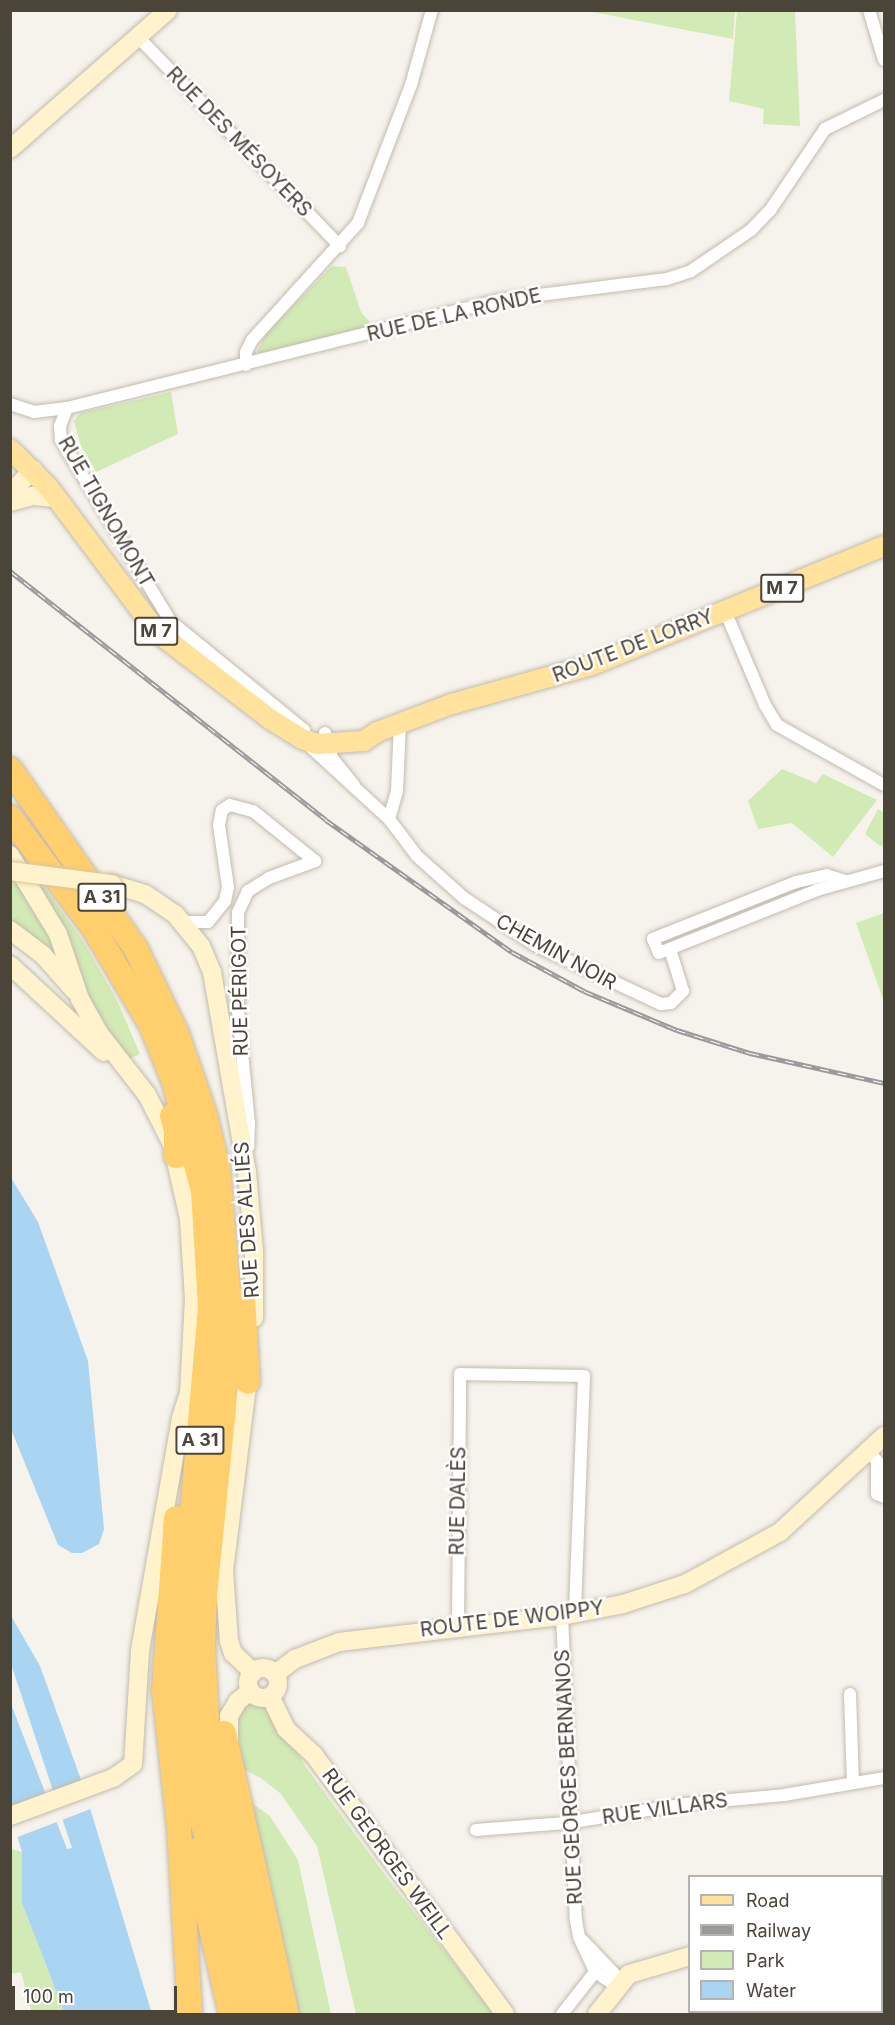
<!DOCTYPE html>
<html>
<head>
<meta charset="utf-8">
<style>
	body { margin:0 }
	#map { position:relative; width:895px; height:2025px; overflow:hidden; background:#f6f3ec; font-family:Inter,sans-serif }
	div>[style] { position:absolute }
	.green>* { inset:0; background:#d2eab5 }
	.water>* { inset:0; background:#a9d4f2 }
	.pier>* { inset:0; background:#f6f3ec }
	.roads { filter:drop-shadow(0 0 2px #c2bbae) drop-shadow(0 0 2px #c2bbae) }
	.street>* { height:12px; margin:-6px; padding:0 6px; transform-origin:6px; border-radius:6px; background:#fff }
	.secondary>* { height:18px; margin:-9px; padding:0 9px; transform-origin:9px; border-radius:9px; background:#fff3cd }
	.secondary>.ring { margin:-9px; padding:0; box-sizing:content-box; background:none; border:18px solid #fff3cd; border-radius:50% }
	.primary>* { height:20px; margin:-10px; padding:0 10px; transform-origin:10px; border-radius:10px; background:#ffe39c }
	.highway>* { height:24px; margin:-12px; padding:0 12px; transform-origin:12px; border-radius:12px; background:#ffcf6e }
	.rail>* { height:5px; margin-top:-2.5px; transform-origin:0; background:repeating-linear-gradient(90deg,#fff 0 9px,#9a9a9a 0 18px); box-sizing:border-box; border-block:2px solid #9a9a9a }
	.bridges { filter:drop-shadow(0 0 2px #d6c79b) drop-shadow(0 0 2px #d6c79b) }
	.secondary-bridge>* { height:18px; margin:-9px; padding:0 9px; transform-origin:9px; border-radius:9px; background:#fff3cd }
	span { translate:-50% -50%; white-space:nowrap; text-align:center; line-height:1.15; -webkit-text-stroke:5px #fff; paint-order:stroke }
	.shield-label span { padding:2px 4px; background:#fff; border:2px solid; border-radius:4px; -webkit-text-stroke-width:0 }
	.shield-label { font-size:18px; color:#4b4439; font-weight:700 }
	.street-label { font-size:20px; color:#4b4439 }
	.frame { position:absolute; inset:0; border:12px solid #4b4439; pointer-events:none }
	.legend { position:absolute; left:688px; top:1875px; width:195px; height:138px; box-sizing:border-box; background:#fff; border:2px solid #b7b4b0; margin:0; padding:8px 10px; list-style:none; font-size:18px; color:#4b4439 }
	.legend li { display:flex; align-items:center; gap:12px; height:30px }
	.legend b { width:30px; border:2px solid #b7b4b0 }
	.scale { position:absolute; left:12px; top:1986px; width:165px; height:27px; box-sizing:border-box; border:3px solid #4b4439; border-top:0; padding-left:8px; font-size:18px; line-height:21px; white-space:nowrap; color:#4b4439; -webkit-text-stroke:4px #fff; paint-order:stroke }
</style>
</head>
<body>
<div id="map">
	<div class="green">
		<i style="clip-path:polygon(587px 11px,735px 11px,733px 39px)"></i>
		<i style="clip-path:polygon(737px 11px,795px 11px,800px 126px,763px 124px,764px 109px,729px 101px)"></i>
		<i style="clip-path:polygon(332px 266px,346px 267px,361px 312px,373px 326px,261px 354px,257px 351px,267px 332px)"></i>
		<i style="clip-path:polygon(171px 392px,178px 434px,96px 472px,81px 447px,74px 421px,80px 413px)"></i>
		<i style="clip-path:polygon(782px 769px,816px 783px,823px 774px,877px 800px,833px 857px,792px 823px,758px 829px,748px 801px)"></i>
		<i style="clip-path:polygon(878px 809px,884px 813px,884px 845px,880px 846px,865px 834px)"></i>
		<i style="clip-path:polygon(10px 839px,83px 941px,116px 998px,140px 1054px,128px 1060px,95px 1014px,11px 848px)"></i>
		<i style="clip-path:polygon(10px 880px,23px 882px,71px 981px,37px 941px,11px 920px)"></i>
		<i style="clip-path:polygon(884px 913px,884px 1002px,856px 923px)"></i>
		<i style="clip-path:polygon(257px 1695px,283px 1727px,305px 1766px,388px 1879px,494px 2014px,356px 2014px,317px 1846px,281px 1794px,261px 1778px,234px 1765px,240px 1710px)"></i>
		<i style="clip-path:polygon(239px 1794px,270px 1816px,298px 1860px,331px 2014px,294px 2014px)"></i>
		<i style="clip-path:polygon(11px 1849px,22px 1852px,22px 1903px,65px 2014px,32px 2014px,21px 1972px,11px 1974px)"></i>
	</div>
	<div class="water">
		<i style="clip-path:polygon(10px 1176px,38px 1222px,88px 1361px,104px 1529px,99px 1544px,82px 1553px,72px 1553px,58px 1545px,11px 1429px)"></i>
		<i style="clip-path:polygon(10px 1614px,40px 1666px,84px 1788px,152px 2014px,65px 2014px,22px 1903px,22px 1852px,11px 1815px,11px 1704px,67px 1849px,72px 1848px,12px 1667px)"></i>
	</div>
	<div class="pier">
		<i style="clip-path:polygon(85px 1782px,93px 1808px,15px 1838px,10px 1824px)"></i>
	</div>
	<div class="roads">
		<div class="street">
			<i style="left:869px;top:10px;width:52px;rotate:73.3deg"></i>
			<i style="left:138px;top:37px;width:291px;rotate:46deg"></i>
			<i style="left:246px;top:365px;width:13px;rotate:-90deg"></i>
			<i style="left:246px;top:352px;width:13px;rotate:-63deg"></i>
			<i style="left:252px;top:340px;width:158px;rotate:-47.8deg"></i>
			<i style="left:358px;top:223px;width:148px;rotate:-69deg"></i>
			<i style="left:411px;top:85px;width:78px;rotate:-74.4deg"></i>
			<i style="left:10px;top:404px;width:25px;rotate:18deg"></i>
			<i style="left:34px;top:412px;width:33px;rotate:-7deg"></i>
			<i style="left:67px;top:408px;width:446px;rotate:-14deg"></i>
			<i style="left:500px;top:300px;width:168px;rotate:-7.2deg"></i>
			<i style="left:667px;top:279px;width:25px;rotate:-18deg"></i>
			<i style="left:691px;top:271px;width:73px;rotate:-34.3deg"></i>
			<i style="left:751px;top:230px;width:29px;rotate:-46deg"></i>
			<i style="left:771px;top:209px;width:97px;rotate:-56deg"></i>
			<i style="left:825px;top:129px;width:66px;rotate:-26.2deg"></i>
			<i style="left:67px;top:408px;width:19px;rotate:111deg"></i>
			<i style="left:60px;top:426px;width:14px;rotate:86deg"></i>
			<i style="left:61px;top:440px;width:211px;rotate:58.9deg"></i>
			<i style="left:170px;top:621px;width:173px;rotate:39.1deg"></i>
			<i style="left:725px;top:611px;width:102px;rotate:66.9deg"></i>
			<i style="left:765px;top:705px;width:23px;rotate:59deg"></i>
			<i style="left:777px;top:725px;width:123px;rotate:29.3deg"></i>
			<i style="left:325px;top:733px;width:26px;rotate:74deg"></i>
			<i style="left:332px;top:758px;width:35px;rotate:51deg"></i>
			<i style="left:303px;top:740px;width:117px;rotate:42.6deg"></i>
			<i style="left:389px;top:819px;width:46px;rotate:52.9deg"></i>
			<i style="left:417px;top:856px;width:63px;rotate:41.8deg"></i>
			<i style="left:464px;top:898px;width:85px;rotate:33.5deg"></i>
			<i style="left:535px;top:945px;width:139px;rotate:25.1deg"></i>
			<i style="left:661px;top:1004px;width:10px;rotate:-6deg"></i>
			<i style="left:671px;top:1003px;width:17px;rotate:-45deg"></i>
			<i style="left:683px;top:991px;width:44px;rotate:-107.2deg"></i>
			<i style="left:389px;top:819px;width:29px;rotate:-74deg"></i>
			<i style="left:397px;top:791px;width:68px;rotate:-87.5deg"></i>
			<i style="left:845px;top:881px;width:19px;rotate:-162deg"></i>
			<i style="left:827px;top:875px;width:32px;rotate:167deg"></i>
			<i style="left:796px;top:882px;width:154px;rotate:158.3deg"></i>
			<i style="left:653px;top:939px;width:15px;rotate:67deg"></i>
			<i style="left:659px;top:953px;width:170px;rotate:-21.7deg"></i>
			<i style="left:817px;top:890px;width:70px;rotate:-15.8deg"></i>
			<i style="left:183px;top:922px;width:25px"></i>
			<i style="left:208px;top:922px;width:27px;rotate:-51deg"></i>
			<i style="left:225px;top:901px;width:14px;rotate:-78deg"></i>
			<i style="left:228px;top:887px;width:63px;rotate:-98.3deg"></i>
			<i style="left:219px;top:825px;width:15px;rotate:-79deg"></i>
			<i style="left:222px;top:810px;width:9px;rotate:-32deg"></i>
			<i style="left:230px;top:805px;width:24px;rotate:15deg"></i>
			<i style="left:253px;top:811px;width:80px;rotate:38.9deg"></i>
			<i style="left:315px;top:861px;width:49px;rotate:159.7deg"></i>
			<i style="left:269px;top:878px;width:25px;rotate:148deg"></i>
			<i style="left:248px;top:891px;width:23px;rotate:115deg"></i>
			<i style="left:238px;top:912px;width:99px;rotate:90deg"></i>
			<i style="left:238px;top:1011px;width:113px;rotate:84.4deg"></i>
			<i style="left:249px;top:1123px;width:24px;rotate:92deg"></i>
			<i style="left:869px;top:1452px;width:12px;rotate:48deg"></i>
			<i style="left:877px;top:1461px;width:33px;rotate:90deg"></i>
			<i style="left:877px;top:1494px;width:8px;rotate:23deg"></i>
			<i style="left:562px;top:1616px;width:304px;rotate:87.4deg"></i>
			<i style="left:576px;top:1920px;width:17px;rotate:80deg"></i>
			<i style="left:579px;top:1937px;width:38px;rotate:65deg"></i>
			<i style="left:595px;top:1972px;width:27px;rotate:33deg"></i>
			<i style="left:458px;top:1627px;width:253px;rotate:-89.5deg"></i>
			<i style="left:460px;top:1374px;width:124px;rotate:0.9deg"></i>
			<i style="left:584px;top:1376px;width:238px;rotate:92.2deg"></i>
			<i style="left:850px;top:1694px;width:89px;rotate:88.1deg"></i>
			<i style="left:476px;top:1830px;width:90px;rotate:-4.4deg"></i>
			<i style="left:566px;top:1823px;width:121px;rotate:-9deg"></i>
			<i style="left:686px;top:1804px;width:98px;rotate:-5.2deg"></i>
			<i style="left:784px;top:1795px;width:101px;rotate:-9.6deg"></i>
			<i style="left:582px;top:1940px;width:58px;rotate:46.4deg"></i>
			<i style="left:562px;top:2014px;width:53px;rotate:-51.8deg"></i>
		</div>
		<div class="secondary">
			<i style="left:10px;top:149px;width:210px;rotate:-41.3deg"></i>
			<i style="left:10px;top:493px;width:33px;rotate:-45deg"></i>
			<i style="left:10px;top:502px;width:24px;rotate:-15deg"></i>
			<i style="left:33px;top:496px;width:22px;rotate:5deg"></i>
			<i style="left:10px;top:855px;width:92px;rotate:58.7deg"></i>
			<i style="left:58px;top:934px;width:69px;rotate:71.3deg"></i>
			<i style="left:80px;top:999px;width:38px;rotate:61deg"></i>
			<i style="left:98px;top:1032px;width:80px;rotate:52.1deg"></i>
			<i style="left:147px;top:1095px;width:55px;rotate:63deg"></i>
			<i style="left:172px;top:1144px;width:77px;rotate:77.2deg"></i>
			<i style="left:189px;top:1219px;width:79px;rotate:86.4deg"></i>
			<i style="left:194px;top:1298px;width:95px;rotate:93deg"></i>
			<i style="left:189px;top:1393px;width:26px;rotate:108deg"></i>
			<i style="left:181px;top:1418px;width:237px;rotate:100deg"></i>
			<i style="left:140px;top:1651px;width:113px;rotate:93.5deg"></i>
			<i style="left:133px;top:1764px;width:24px;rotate:145deg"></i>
			<i style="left:113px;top:1778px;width:110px;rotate:159.7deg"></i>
			<i style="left:112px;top:884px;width:34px;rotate:17deg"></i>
			<i style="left:145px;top:894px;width:36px;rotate:34deg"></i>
			<i style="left:175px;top:914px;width:41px;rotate:50.9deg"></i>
			<i style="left:201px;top:946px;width:28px;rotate:67deg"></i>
			<i style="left:212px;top:972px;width:203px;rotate:80.1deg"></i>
			<i style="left:247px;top:1172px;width:80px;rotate:85deg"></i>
			<i style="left:254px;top:1252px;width:66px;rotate:90deg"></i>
			<i style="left:10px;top:930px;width:41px;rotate:37.1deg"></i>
			<i style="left:43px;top:955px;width:47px;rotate:48.5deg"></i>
			<i style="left:10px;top:965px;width:128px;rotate:42.8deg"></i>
			<i style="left:249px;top:1370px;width:202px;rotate:97.1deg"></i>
			<i style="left:224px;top:1570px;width:71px;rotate:86deg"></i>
			<i style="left:229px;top:1641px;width:13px;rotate:72deg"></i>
			<i style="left:233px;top:1653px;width:28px;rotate:44deg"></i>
			<i class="ring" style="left:248px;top:1668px;width:12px;height:12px"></i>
			<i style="left:275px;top:1674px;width:25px;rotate:-37deg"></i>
			<i style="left:295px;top:1659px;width:47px;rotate:-21.1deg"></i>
			<i style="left:339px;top:1642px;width:225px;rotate:-6.7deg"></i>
			<i style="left:562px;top:1616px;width:62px;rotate:-11.1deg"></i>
			<i style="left:623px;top:1604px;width:65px;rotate:-17.9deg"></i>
			<i style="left:685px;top:1584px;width:108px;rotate:-28.7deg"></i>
			<i style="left:780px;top:1532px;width:142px;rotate:-42.7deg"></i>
			<i style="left:270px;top:1696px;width:37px;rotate:64deg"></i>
			<i style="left:286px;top:1729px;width:38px;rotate:43deg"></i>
			<i style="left:314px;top:1755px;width:322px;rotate:53.6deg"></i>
			<i style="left:229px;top:1745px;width:29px;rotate:-90deg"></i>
			<i style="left:229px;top:1716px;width:17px;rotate:-59deg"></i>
			<i style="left:238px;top:1701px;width:16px;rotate:-38deg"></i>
			<i style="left:882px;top:1923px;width:2px"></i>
			<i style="left:597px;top:2014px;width:51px;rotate:-51.3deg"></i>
			<i style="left:629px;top:1974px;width:64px;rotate:-16.4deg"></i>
		</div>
		<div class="primary">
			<i style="left:10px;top:449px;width:55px;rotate:45deg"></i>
			<i style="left:49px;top:488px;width:181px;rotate:53.1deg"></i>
			<i style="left:158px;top:633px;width:141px;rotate:37.5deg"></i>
			<i style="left:270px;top:719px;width:38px;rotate:32deg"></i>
			<i style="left:302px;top:739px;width:16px;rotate:18deg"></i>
			<i style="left:317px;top:744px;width:47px;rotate:-3.7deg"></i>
			<i style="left:364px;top:741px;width:16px;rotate:-35deg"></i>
			<i style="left:377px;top:732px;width:80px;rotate:-20.5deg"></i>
			<i style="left:452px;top:704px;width:145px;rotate:-15.6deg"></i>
			<i style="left:592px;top:665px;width:315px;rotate:-22.2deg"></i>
		</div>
		<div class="highway">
			<i style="left:10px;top:769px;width:220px;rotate:55deg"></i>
			<i style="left:136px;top:949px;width:94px;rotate:64.2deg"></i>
			<i style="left:177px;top:1034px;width:86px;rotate:70.9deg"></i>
			<i style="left:205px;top:1115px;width:55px;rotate:76.2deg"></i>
			<i style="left:218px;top:1168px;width:134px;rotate:85.3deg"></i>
			<i style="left:229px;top:1302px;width:106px;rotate:92.7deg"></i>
			<i style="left:224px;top:1408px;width:187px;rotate:95.8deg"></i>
			<i style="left:205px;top:1594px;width:51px;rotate:92.2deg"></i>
			<i style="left:203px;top:1645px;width:75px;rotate:86.9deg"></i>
			<i style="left:207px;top:1720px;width:69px;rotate:81.6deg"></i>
			<i style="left:217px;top:1788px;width:232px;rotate:77deg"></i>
			<i style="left:10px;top:817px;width:140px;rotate:53.1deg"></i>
			<i style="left:94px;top:929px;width:112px;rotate:59.3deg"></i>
			<i style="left:151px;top:1025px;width:61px;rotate:68deg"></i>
			<i style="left:174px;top:1082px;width:113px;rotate:75.1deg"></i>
			<i style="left:203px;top:1191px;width:116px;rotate:86.5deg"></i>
			<i style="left:210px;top:1307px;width:301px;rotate:95deg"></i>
			<i style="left:184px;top:1607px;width:90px;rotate:90.6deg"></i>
			<i style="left:183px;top:1697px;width:98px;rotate:82.4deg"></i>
			<i style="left:196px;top:1794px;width:226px;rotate:76.7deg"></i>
			<i style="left:172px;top:1116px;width:16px;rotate:75deg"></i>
			<i style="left:176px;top:1131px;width:25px;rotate:90deg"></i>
			<i style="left:243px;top:1298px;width:84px;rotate:86.6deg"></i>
			<i style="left:176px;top:1518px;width:172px;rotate:94deg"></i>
			<i style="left:164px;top:1690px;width:139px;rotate:83.8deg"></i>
			<i style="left:179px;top:1828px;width:186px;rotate:86.6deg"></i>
			<i style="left:224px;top:1733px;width:288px;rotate:77.4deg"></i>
			<i style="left:193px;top:1851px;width:167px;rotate:76.9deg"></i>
		</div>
	</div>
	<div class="rail">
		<i style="left:10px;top:571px;width:402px;rotate:38.2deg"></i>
		<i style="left:326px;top:820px;width:228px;rotate:35.4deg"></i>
		<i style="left:512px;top:952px;width:82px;rotate:28.4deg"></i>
		<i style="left:584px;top:991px;width:101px;rotate:22.8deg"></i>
		<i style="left:677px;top:1030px;width:77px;rotate:17.5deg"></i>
		<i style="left:750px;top:1053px;width:137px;rotate:12.6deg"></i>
	</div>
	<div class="bridges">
		<div class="secondary-bridge">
			<i style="left:10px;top:871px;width:103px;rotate:7.3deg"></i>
		</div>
	</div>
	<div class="shield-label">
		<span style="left:782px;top:588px">M 7</span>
		<span style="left:156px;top:631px">M 7</span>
		<span style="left:102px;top:897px">A 31</span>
		<span style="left:200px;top:1440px">A 31</span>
	</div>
	<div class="street-label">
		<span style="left:239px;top:142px;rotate:46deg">RUE DES MÉSOYERS</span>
		<span style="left:454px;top:315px;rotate:-13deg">RUE DE LA RONDE</span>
		<span style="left:106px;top:512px;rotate:60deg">RUE TIGNOMONT</span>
		<span style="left:633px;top:646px;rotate:-21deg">ROUTE DE LORRY</span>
		<span style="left:556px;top:952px;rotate:29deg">CHEMIN NOIR</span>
		<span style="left:240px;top:991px;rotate:-91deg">RUE PÉRIGOT</span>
		<span style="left:247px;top:1220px;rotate:-94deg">RUE DES ALLIÉS</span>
		<span style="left:458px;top:1501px;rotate:-89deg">RUE DALÈS</span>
		<span style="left:512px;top:1619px;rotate:-7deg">ROUTE DE WOIPPY</span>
		<span style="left:569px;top:1777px;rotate:-93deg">RUE GEORGES BERNANOS</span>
		<span style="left:665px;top:1809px;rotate:-8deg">RUE VILLARS</span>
		<span style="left:387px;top:1854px;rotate:54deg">RUE GEORGES WEILL</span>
	</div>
	<div class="frame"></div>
	<ul class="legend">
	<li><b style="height:8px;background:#ffe39c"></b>Road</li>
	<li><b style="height:8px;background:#9a9a9a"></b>Railway</li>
	<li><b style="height:16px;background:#d2eab5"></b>Park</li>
	<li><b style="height:16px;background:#a9d4f2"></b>Water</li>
	</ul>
	<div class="scale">100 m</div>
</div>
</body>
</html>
